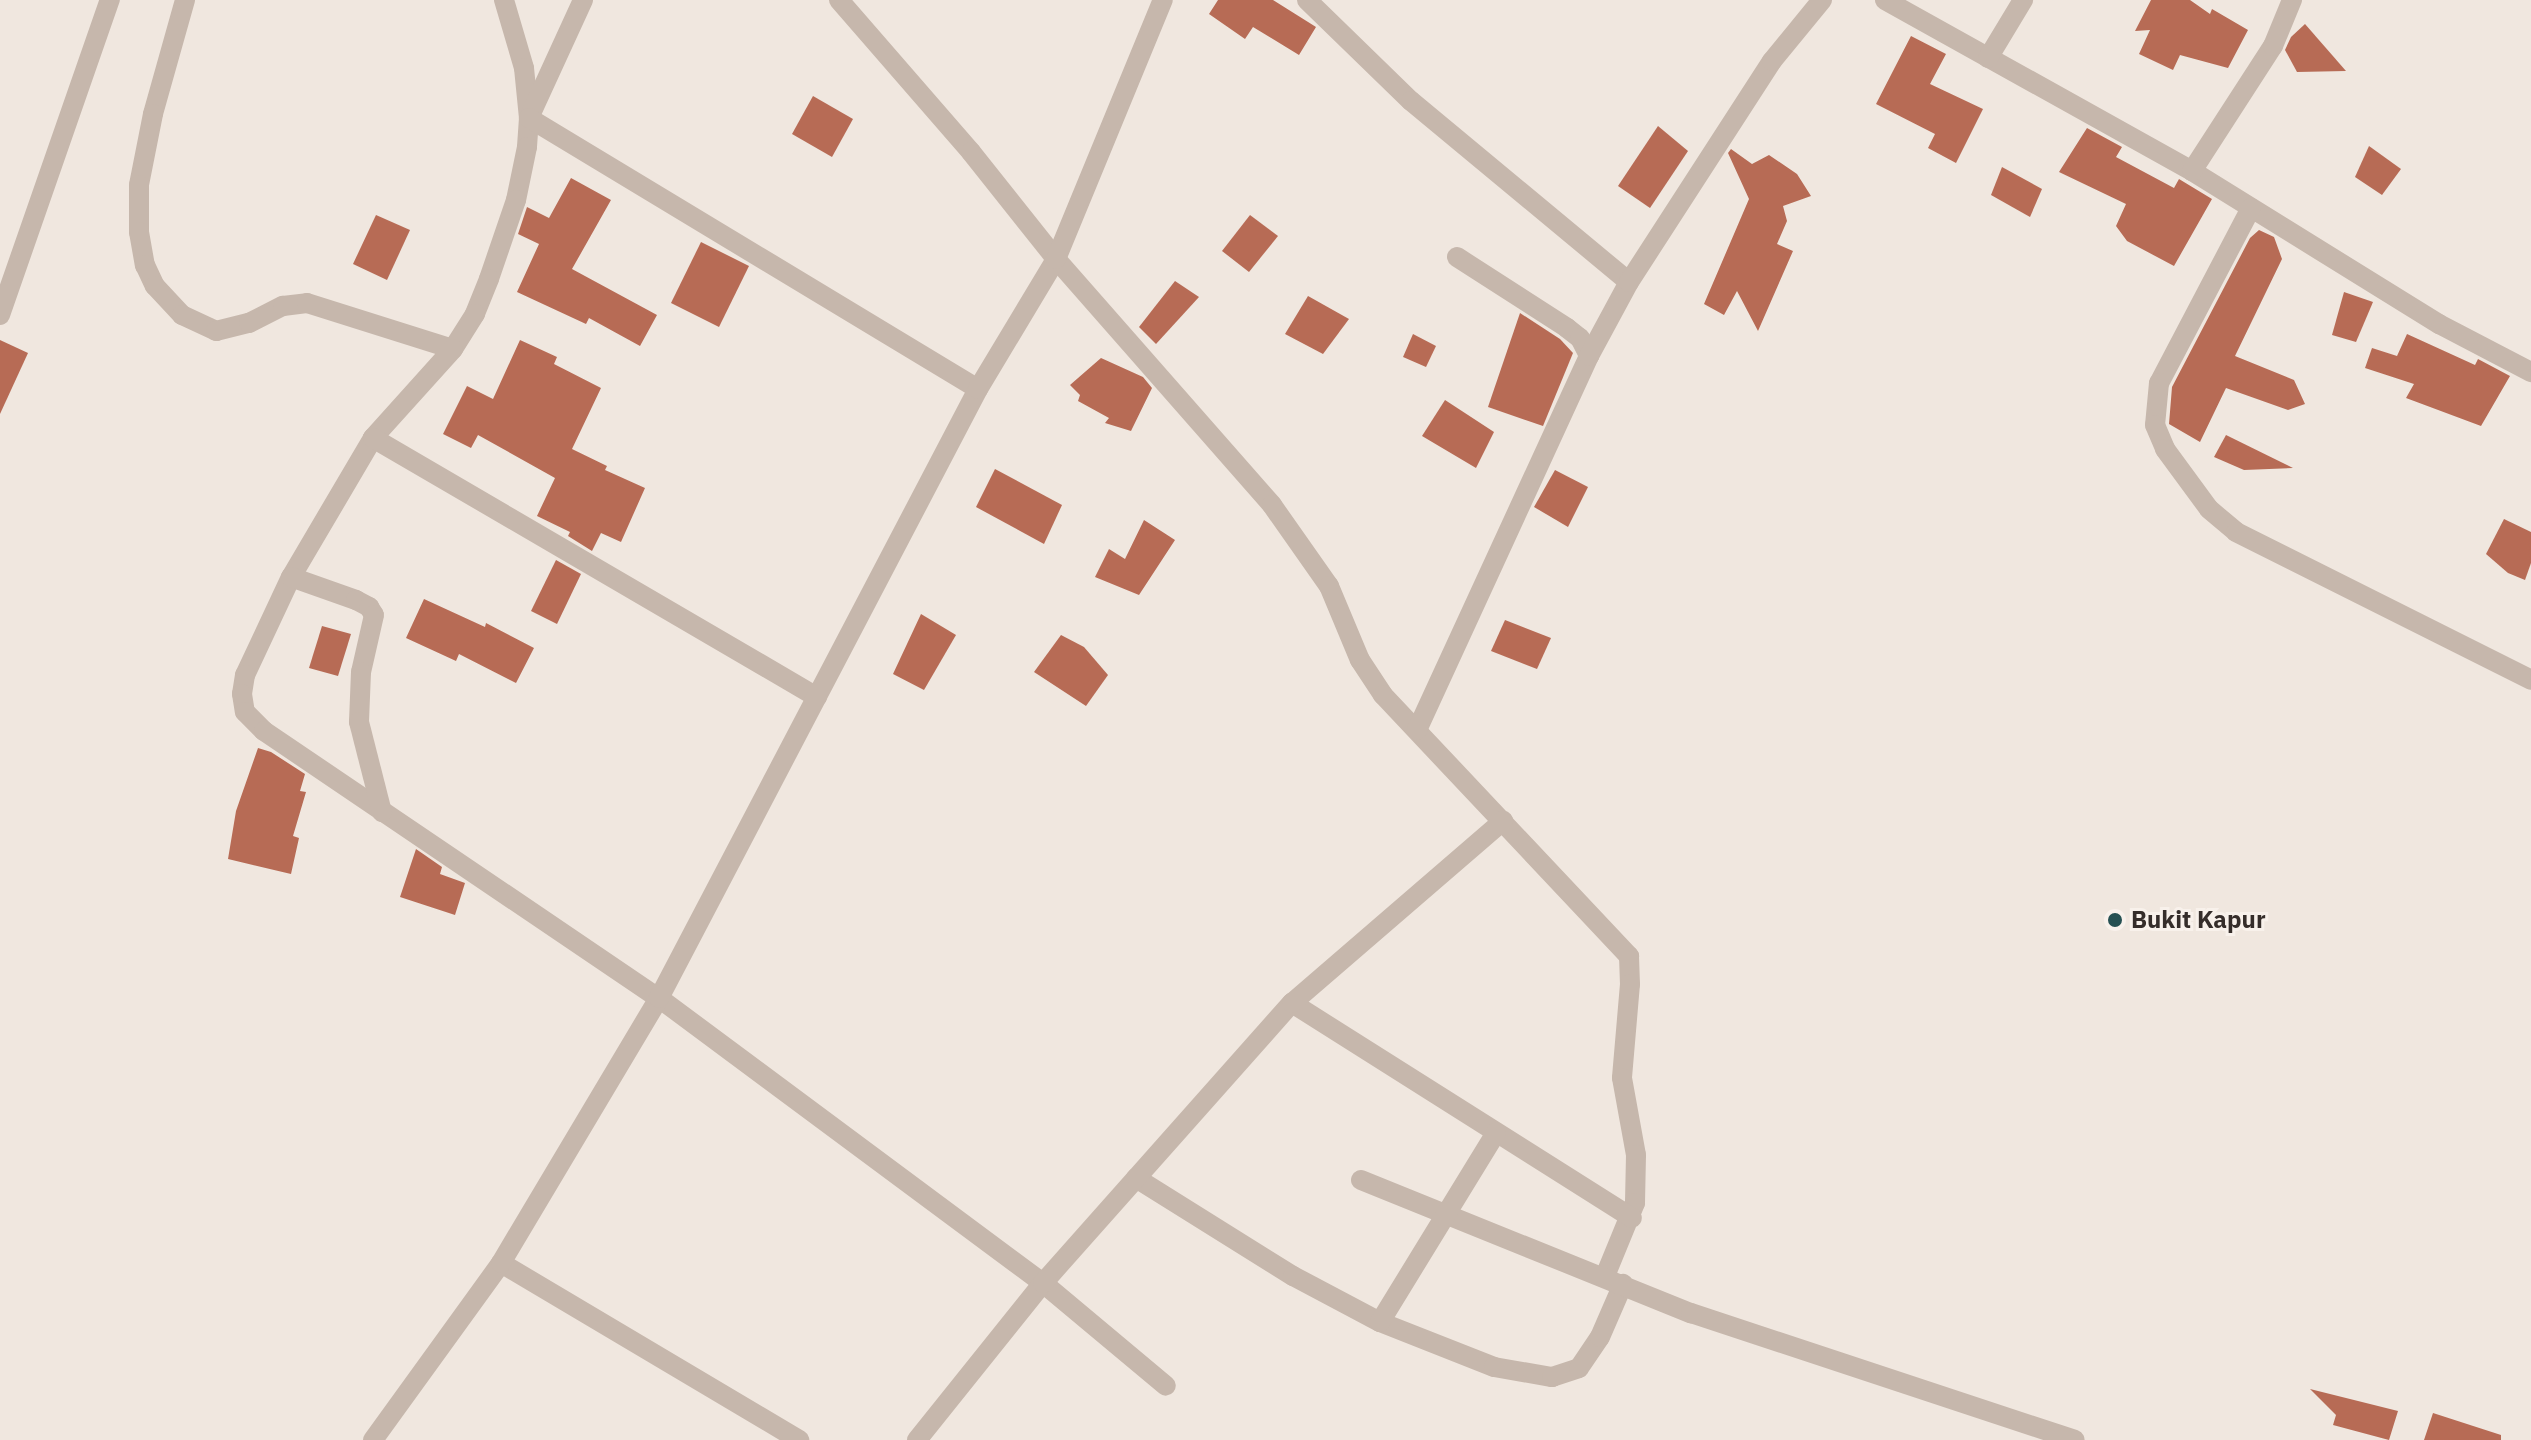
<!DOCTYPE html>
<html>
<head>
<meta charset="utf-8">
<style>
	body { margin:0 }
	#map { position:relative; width:2531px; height:1440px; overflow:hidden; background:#f0e7df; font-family:"IBM Plex Sans",sans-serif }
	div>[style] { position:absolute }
	.building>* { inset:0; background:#b76b55 }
	.minor>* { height:20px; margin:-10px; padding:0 10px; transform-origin:10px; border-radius:10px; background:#c6b7ac }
	.tertiary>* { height:20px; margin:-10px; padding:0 10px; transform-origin:10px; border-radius:10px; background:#c6b7ac }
	.dots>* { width:22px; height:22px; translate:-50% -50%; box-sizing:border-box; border:4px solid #f8f1eb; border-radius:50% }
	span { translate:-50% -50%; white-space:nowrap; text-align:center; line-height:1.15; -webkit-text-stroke:6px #f8f1eb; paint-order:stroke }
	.poi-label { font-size:24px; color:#352d2a; font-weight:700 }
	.left { translate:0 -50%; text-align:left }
</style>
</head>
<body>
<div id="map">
	<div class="building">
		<i style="clip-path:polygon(1218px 0,1273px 0,1316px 27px,1299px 55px,1253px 27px,1245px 39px,1209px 14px)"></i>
		<i style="clip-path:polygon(2151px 0,2190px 0,2210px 14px,2212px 9px,2248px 30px,2228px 68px,2180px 55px,2173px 70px,2139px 54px,2150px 30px,2135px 31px)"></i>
		<i style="clip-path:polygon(2305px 24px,2346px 71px,2297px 72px,2285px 50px,2291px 37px)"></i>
		<i style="clip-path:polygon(1911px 36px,1946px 54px,1930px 84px,1983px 109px,1956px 163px,1928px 148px,1935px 134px,1876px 104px)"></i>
		<i style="clip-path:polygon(813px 96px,853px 119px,832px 157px,792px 134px)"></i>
		<i style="clip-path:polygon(1658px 126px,1688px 151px,1650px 208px,1618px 186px)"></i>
		<i style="clip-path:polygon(2087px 128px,2122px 147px,2116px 157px,2174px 188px,2179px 179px,2212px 199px,2174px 266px,2127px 241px,2116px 226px,2126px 204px,2059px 172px)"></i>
		<i style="clip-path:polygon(2369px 146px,2401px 169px,2382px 195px,2355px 177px)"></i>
		<i style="clip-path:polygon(1731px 149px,1752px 164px,1769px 155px,1797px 174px,1811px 196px,1783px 206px,1787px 221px,1777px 244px,1793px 251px,1758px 331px,1737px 291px,1724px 315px,1704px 304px,1749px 199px,1728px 153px)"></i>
		<i style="clip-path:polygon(2002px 167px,2042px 189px,2030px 217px,1991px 195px)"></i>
		<i style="clip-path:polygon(571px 178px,611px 200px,572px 269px,657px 315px,640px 346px,589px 318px,586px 324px,517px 292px,539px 244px,518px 234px,527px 207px,549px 218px)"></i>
		<i style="clip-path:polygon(376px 215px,410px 230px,387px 280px,353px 264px)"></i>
		<i style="clip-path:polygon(1250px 215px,1278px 236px,1249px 272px,1222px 251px)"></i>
		<i style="clip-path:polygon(2259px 230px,2274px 237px,2282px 259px,2235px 356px,2294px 380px,2305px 404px,2288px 410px,2226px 388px,2200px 442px,2169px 424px,2172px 387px,2250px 238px)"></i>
		<i style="clip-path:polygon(701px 242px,749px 266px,719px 327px,671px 303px)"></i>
		<i style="clip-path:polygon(1175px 281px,1199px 297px,1156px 344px,1139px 327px)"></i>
		<i style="clip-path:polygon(2344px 292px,2373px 302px,2356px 342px,2332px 335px)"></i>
		<i style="clip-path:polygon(1308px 296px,1349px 319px,1323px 354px,1285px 334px)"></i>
		<i style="clip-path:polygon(1520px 313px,1560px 339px,1573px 353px,1543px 426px,1488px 407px)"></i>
		<i style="clip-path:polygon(1413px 334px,1436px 346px,1426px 367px,1403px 357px)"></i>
		<i style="clip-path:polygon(2407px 334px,2475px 365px,2478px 359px,2510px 376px,2481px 426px,2406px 398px,2414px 384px,2365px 368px,2372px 348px,2397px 356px)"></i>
		<i style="clip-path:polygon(0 340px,28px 353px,0 414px)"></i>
		<i style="clip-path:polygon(520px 340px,557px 357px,554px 364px,601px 388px,572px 449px,607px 466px,605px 470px,645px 488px,621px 542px,601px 533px,592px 551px,568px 536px,570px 532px,537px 516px,555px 478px,478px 435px,471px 448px,443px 434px,467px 386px,493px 399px)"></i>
		<i style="clip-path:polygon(1101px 358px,1143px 377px,1152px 388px,1131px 431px,1105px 423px,1109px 418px,1078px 401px,1080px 395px,1070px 385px)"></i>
		<i style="clip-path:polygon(1445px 400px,1494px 432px,1476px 468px,1422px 436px)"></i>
		<i style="clip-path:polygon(2226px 435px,2293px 468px,2244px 470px,2214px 457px)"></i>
		<i style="clip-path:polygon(995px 469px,1062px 505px,1044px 544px,976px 507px)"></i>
		<i style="clip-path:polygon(1555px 470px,1588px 487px,1568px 527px,1534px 507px)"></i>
		<i style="clip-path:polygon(2504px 519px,2531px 532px,2531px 563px,2525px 580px,2508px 573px,2486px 554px)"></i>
		<i style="clip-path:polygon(1144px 520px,1175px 540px,1139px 595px,1095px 577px,1109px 549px,1125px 559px)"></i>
		<i style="clip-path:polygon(556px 560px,581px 574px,557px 624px,531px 611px)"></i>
		<i style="clip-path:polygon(424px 599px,485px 627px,486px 623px,534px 648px,516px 683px,459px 654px,456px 661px,406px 638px)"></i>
		<i style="clip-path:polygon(921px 614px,956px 635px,924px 690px,893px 674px)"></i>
		<i style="clip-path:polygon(1505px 620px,1551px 638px,1537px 669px,1491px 651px)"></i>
		<i style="clip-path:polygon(322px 626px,351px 634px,338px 676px,309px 668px)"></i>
		<i style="clip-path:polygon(1061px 635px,1084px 647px,1108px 675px,1086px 706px,1034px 672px)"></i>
		<i style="clip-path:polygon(258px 748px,271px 752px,305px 774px,300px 791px,306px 792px,293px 836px,299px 838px,291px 874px,228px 859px,236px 811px)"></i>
		<i style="clip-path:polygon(416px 849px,442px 867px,440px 874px,465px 883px,455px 915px,400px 897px)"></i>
		<i style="clip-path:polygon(2310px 1389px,2398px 1411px,2389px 1440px,2333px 1425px,2336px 1415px)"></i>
		<i style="clip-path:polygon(2433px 1413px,2501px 1435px,2501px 1440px,2424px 1440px)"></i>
	</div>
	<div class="minor">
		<i style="left:185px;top:0;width:118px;rotate:105.7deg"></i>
		<i style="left:153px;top:114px;width:72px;rotate:101.2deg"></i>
		<i style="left:139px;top:185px;width:47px;rotate:90deg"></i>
		<i style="left:139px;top:232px;width:34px;rotate:80deg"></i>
		<i style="left:145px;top:265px;width:23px;rotate:65deg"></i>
		<i style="left:155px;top:286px;width:40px;rotate:47deg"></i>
		<i style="left:182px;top:315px;width:38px;rotate:25deg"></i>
		<i style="left:216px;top:331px;width:34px;rotate:-14deg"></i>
		<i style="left:249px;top:323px;width:38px;rotate:-27deg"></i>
		<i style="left:283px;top:306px;width:24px;rotate:-7deg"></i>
		<i style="left:307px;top:303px;width:153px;rotate:17.5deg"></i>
		<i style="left:504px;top:0;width:71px;rotate:73.6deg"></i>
		<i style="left:524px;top:68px;width:50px;rotate:84.3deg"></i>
		<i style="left:529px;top:118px;width:29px;rotate:94deg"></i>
		<i style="left:527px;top:147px;width:54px;rotate:101.7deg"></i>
		<i style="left:516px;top:200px;width:83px;rotate:108.9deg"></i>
		<i style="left:489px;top:279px;width:38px;rotate:112deg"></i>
		<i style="left:475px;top:314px;width:41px;rotate:122.2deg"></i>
		<i style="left:453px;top:349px;width:120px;rotate:132deg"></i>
		<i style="left:373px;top:438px;width:161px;rotate:120.5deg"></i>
		<i style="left:291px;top:577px;width:108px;rotate:115.1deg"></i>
		<i style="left:245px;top:675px;width:19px;rotate:99deg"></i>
		<i style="left:242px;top:694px;width:18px;rotate:81deg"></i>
		<i style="left:245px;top:712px;width:27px;rotate:45deg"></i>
		<i style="left:264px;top:731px;width:477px;rotate:34.1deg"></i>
		<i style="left:659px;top:998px;width:478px;rotate:36.6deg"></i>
		<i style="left:1043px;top:1283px;width:160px;rotate:39.9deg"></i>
		<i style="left:583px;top:0;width:130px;rotate:114.6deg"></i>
		<i style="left:529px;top:118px;width:524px;rotate:31.11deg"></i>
		<i style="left:839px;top:0;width:201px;rotate:49deg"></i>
		<i style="left:971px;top:152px;width:137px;rotate:51.5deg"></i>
		<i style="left:1056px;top:259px;width:327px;rotate:48.7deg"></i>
		<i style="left:1272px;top:505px;width:99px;rotate:54.9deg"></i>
		<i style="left:1329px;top:586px;width:80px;rotate:67.3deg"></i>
		<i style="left:1360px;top:660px;width:42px;rotate:56.7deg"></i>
		<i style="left:1383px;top:695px;width:359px;rotate:46.7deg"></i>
		<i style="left:1629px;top:956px;width:28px;rotate:88deg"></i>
		<i style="left:1630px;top:984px;width:94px;rotate:94.9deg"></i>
		<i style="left:1622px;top:1078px;width:78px;rotate:79.7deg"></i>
		<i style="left:1636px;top:1155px;width:48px;rotate:91.2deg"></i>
		<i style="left:1635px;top:1203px;width:79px;rotate:112.3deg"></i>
		<i style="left:1307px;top:0;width:145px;rotate:44.2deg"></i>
		<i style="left:1411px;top:101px;width:283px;rotate:39.7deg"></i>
		<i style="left:1885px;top:0;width:351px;rotate:29.1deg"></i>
		<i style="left:2192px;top:171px;width:291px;rotate:31.8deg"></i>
		<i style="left:2439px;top:324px;width:104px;rotate:27.6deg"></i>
		<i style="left:1988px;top:58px;width:68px;rotate:-58.9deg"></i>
		<i style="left:2192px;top:171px;width:149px;rotate:-57.1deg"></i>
		<i style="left:2273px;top:46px;width:50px;rotate:-67.6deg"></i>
		<i style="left:2251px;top:208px;width:198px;rotate:117.7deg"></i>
		<i style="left:2159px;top:383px;width:42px;rotate:95.4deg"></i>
		<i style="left:2155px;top:425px;width:26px;rotate:67deg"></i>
		<i style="left:2165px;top:449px;width:74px;rotate:53.7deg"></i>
		<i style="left:2209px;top:509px;width:35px;rotate:40deg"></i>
		<i style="left:2236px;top:532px;width:330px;rotate:26.6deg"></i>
		<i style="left:1457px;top:257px;width:131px;rotate:32.8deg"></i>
		<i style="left:1567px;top:328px;width:16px;rotate:38deg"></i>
		<i style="left:1580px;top:338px;width:20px;rotate:63deg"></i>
		<i style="left:373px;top:438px;width:514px;rotate:30.26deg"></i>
		<i style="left:291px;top:577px;width:69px;rotate:19.5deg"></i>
		<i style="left:356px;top:600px;width:15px;rotate:28deg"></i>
		<i style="left:369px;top:607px;width:9px;rotate:58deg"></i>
		<i style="left:374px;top:615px;width:58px;rotate:102.8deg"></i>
		<i style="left:361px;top:672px;width:50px;rotate:92.3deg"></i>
		<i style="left:359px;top:722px;width:93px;rotate:75.7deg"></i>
		<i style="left:1417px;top:730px;width:412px;rotate:-65.3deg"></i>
		<i style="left:1589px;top:356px;width:84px;rotate:-61.6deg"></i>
		<i style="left:1629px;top:282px;width:263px;rotate:-57.1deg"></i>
		<i style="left:1772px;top:61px;width:79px;rotate:-50.7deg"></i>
		<i style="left:1292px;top:1003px;width:402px;rotate:32.3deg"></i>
		<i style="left:1136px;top:1178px;width:185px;rotate:32deg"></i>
		<i style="left:1293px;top:1276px;width:98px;rotate:27.9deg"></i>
		<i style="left:1380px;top:1322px;width:123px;rotate:21.5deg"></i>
		<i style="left:1494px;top:1367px;width:59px;rotate:9.8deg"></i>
		<i style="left:1552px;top:1377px;width:28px;rotate:-18deg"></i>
		<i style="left:1579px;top:1368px;width:37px;rotate:-56deg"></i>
		<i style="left:1600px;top:1337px;width:58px;rotate:-66.5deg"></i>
		<i style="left:1361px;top:1180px;width:356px;rotate:22deg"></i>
		<i style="left:1691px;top:1313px;width:404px;rotate:18.3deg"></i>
		<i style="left:501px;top:1263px;width:347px;rotate:30.7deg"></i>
		<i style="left:1380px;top:1322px;width:222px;rotate:-58.5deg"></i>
		<i style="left:373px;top:1440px;width:218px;rotate:-54.1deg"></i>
		<i style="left:501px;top:1263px;width:309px;rotate:-59.2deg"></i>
		<i style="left:659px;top:998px;width:687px;rotate:-62.35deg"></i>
		<i style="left:978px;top:389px;width:152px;rotate:-59deg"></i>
		<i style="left:1056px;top:259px;width:280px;rotate:-67.6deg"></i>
		<i style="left:917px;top:1440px;width:201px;rotate:-51.3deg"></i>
		<i style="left:1043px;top:1283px;width:375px;rotate:-48.4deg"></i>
		<i style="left:1292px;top:1003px;width:279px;rotate:-40.8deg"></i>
	</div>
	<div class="tertiary">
		<i style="left:0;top:315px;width:334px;rotate:-70.8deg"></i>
	</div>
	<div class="dots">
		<i style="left:2115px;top:920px;background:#255052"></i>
	</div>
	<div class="poi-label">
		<span class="left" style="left:2131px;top:920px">Bukit Kapur</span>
	</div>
</div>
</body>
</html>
